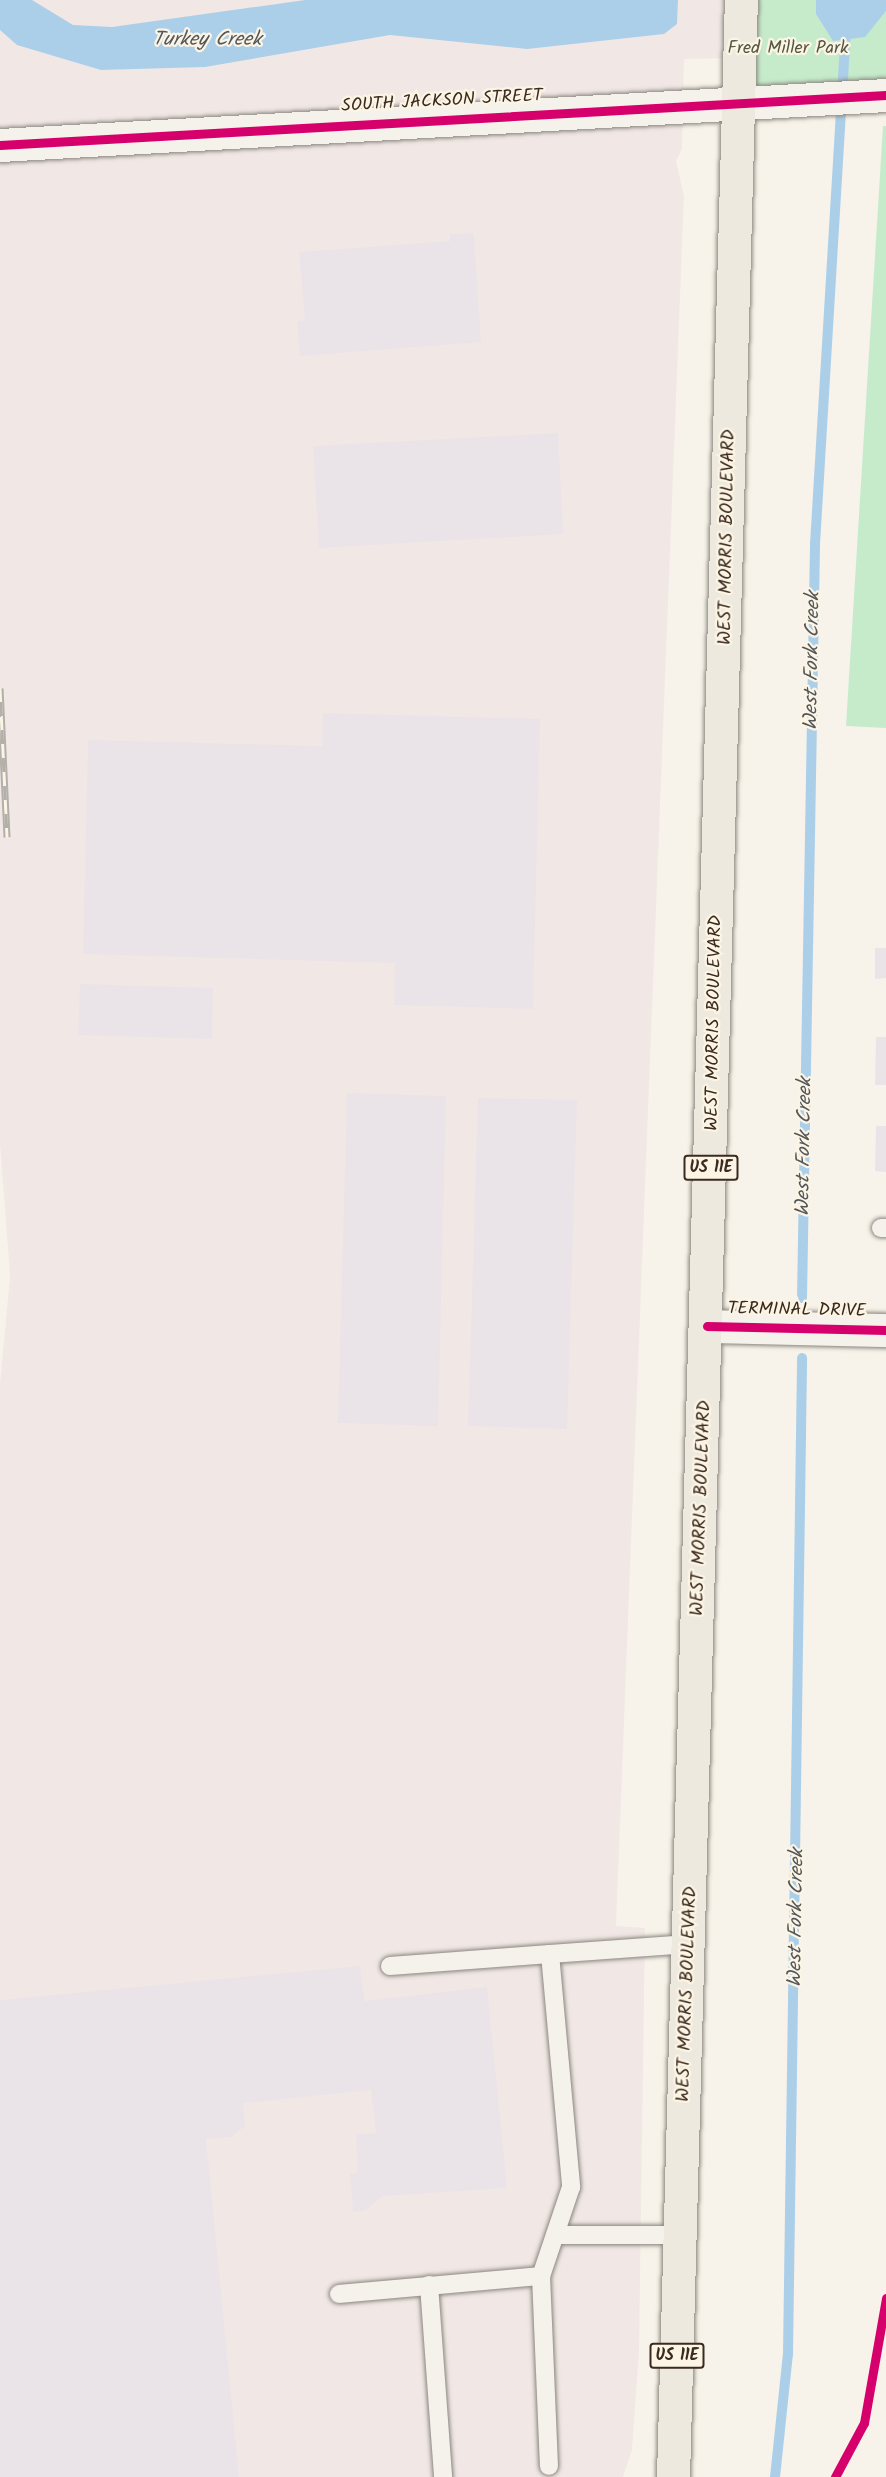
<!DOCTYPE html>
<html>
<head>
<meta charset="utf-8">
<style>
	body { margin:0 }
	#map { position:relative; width:886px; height:2477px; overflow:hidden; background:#f7f3ea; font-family:Kalam,sans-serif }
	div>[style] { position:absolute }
	.built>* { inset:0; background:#f1e8e6 }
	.green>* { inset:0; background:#c6ebcb }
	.water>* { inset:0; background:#accfe9 }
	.stream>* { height:10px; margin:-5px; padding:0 5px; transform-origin:5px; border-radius:5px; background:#accfe9 }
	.building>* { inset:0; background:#eae4e8 }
	.roads { filter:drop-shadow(0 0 2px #8b867f) drop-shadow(0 0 2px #8b867f) }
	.service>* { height:18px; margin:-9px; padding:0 9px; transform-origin:9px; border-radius:9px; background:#f5f2ec }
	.minor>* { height:33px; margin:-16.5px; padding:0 16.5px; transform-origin:16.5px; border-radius:16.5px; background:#f5f2ec }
	.primary>* { height:33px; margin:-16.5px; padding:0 16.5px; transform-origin:16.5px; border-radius:16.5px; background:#eee9de }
	.rail>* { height:7px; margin-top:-3.5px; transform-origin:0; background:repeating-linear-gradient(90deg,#fcf5e5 0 14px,#b3afa9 0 28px); box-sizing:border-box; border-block:2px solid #b3afa9 }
	.cycleway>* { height:9px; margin:-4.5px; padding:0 4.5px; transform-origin:4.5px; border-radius:4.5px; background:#d6006c }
	span { translate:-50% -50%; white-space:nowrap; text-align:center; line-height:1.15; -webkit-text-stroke:4.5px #fcf5e5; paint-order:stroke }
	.shield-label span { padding:2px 4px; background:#fcf5e5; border:2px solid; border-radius:4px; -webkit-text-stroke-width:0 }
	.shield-label { font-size:16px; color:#3b2a1e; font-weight:700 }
	.park-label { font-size:18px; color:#545843 }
	.street-label { font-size:18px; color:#3b2a1e }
	.water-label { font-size:20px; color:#53575b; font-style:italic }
</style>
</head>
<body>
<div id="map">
	<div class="built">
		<i style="clip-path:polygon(0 0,805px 0,797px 57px,684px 59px,682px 149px,676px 161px,684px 196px,616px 1926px,645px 1928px,639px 2352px,632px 2450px,623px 2477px,0 2477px,0 1384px,10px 1276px,0 1144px)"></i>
	</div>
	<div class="green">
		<i style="clip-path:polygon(738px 0,886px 0,886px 92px,739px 101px)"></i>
		<i style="clip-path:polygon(883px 126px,886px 126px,886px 728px,846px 726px)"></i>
	</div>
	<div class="water">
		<i style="clip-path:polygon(0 0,32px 0,73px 25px,112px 27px,305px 0,678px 0,677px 24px,664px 34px,527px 49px,390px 35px,205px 67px,101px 70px,17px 45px,0 30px)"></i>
		<i style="clip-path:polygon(816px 0,886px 0,886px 11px,865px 37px,833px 41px,816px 14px)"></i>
	</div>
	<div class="stream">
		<i style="left:802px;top:1298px;width:754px;rotate:-89.01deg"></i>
		<i style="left:815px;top:544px;width:517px;rotate:-86.56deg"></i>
		<i style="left:775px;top:2477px;width:124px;rotate:-84deg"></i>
		<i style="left:788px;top:2354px;width:996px;rotate:-89.19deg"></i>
	</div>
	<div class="building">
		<i style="clip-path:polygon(474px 233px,481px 342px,300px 356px,297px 321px,305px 320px,299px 252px,450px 241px,450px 234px)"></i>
		<i style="clip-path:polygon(558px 433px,563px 534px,319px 548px,313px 446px)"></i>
		<i style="clip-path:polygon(323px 713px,540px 719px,533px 1009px,394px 1005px,395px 963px,83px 954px,88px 740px,322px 746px)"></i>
		<i style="clip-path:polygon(875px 948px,886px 948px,886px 978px,875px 979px)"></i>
		<i style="clip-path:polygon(80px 984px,213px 988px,212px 1039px,78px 1035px)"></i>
		<i style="clip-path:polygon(876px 1037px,886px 1037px,886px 1085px,875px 1085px)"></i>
		<i style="clip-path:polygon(347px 1093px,446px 1096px,438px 1426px,338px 1423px)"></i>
		<i style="clip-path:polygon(478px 1098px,577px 1100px,567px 1429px,468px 1426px)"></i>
		<i style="clip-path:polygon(876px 1126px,886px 1126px,886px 1172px,875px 1171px)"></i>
		<i style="clip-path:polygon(360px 1966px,365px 2001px,487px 1987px,507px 2188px,383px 2196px,366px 2210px,353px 2212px,350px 2174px,358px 2173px,356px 2134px,376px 2133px,371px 2090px,243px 2103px,245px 2126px,231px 2137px,206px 2139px,239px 2477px,0 2477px,0 2000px)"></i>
	</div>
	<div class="roads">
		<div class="service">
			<i style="left:881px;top:1228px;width:5px"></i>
			<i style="left:550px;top:1954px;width:139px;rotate:-4.1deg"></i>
			<i style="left:390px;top:1966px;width:160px;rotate:-4.3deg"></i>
			<i style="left:550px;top:1954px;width:234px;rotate:84.8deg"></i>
			<i style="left:571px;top:2187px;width:94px;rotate:108.6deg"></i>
			<i style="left:541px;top:2276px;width:190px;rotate:87.6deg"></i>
			<i style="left:555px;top:2235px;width:125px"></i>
			<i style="left:429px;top:2285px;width:193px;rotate:85.8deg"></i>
			<i style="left:339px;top:2294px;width:203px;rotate:-5.1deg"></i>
		</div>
		<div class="minor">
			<i style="left:0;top:145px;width:887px;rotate:-3.23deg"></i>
			<i style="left:707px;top:1326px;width:179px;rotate:1.3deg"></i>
		</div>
		<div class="primary">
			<i style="left:673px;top:2477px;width:2478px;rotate:-88.43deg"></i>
		</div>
	</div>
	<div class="rail">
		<i style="left:0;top:688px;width:149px;rotate:87.3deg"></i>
	</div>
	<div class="cycleway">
		<i style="left:0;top:145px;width:887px;rotate:-3.23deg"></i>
		<i style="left:707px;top:1326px;width:179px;rotate:1.3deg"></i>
		<i style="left:835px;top:2477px;width:61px;rotate:-61.8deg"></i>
		<i style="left:864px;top:2423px;width:127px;rotate:-80deg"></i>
	</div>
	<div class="shield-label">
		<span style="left:711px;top:1168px">US 11E</span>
		<span style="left:677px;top:2356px">US 11E</span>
	</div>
	<div class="park-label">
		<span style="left:788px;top:49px">Fred Miller Park</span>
	</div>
	<div class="street-label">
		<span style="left:442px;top:102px;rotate:-3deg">SOUTH JACKSON STREET</span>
		<span style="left:728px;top:537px;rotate:-89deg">WEST MORRIS BOULEVARD</span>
		<span style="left:715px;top:1023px;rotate:-89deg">WEST MORRIS BOULEVARD</span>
		<span style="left:797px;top:1311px;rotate:1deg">TERMINAL DRIVE</span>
		<span style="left:702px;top:1508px;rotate:-88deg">WEST MORRIS BOULEVARD</span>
		<span style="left:688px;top:1994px;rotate:-88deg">WEST MORRIS BOULEVARD</span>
	</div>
	<div class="water-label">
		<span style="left:207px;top:40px">Turkey Creek</span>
		<span style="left:813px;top:661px;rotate:-89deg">West Fork Creek</span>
		<span style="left:805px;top:1147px;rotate:-89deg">West Fork Creek</span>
		<span style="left:797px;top:1918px;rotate:-89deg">West Fork Creek</span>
	</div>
</div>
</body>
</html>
